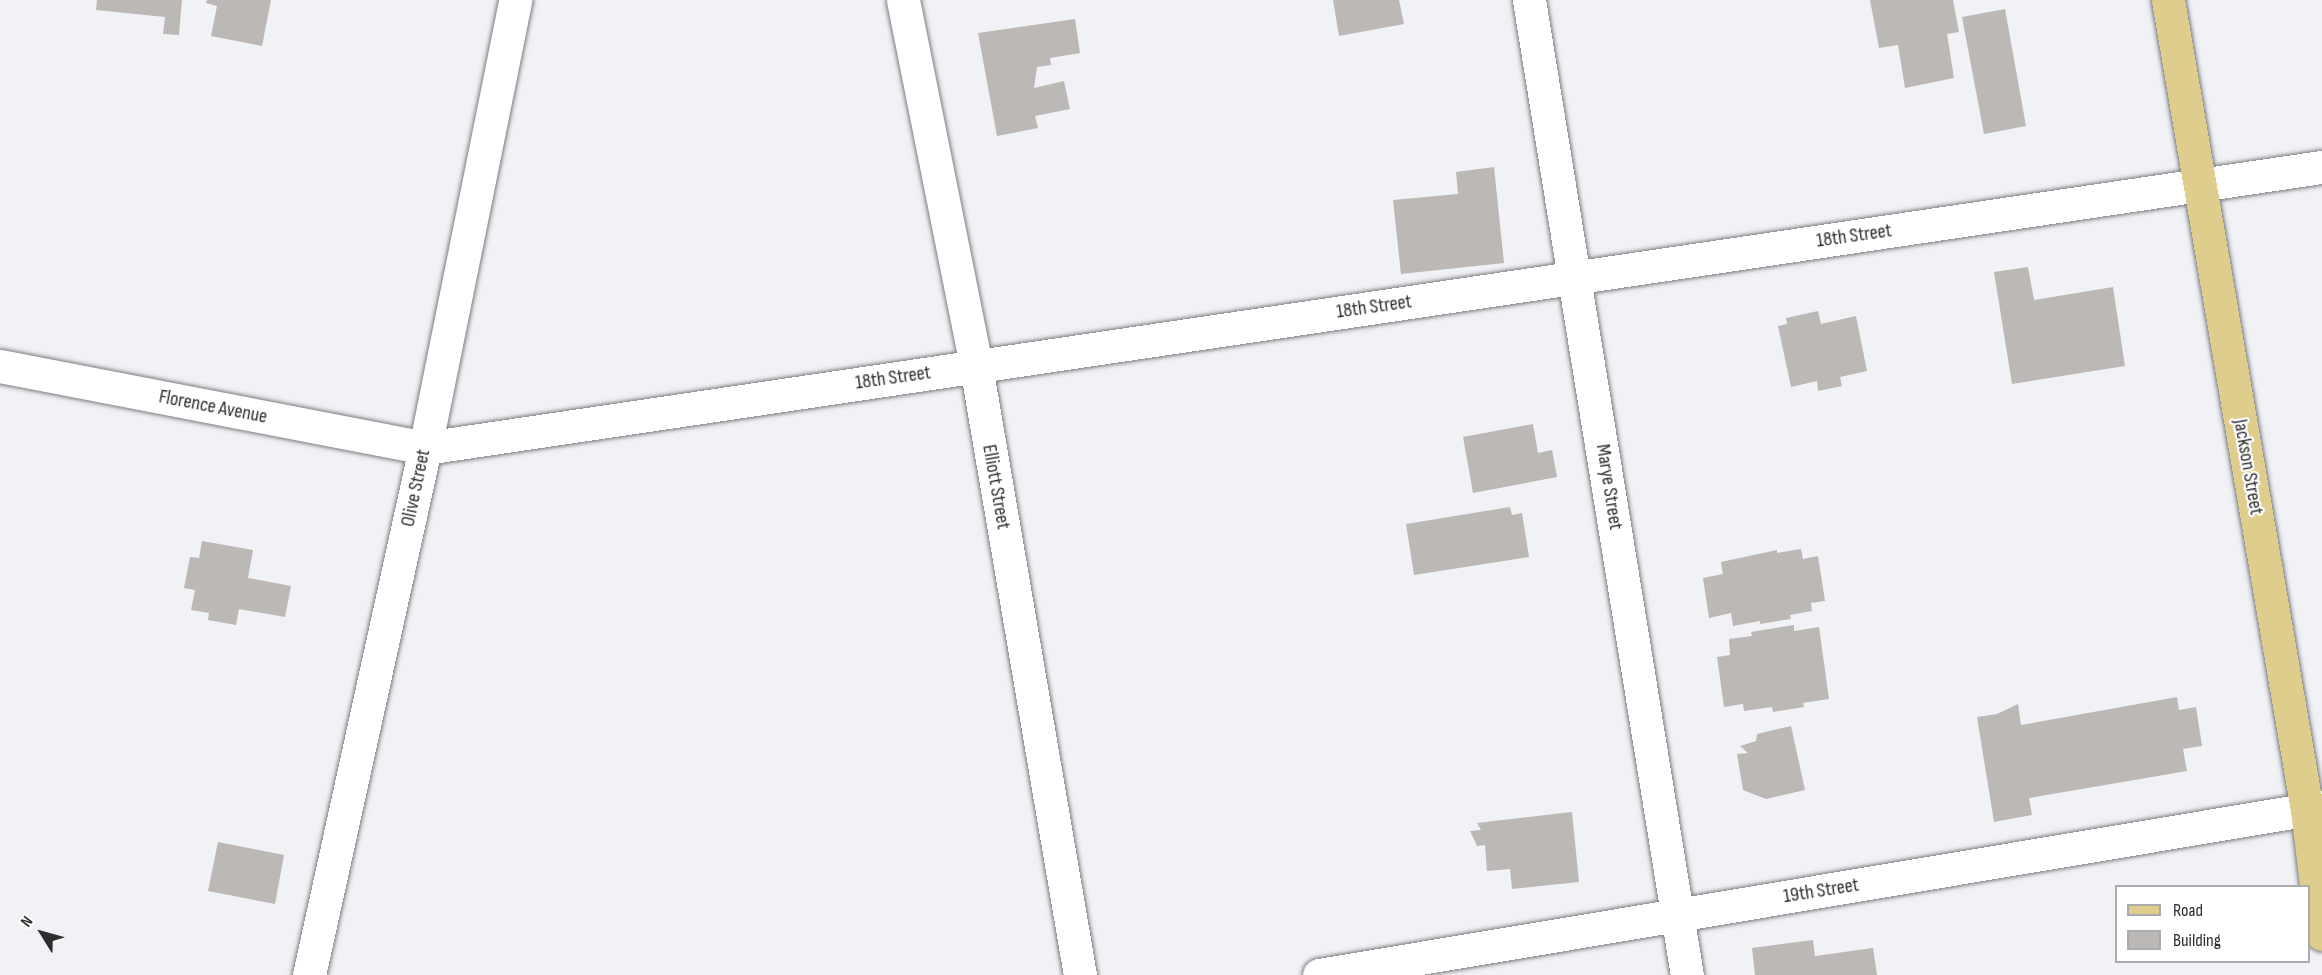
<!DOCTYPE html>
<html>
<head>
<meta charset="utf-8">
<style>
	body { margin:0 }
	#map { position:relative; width:2322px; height:975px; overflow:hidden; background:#f1f2f6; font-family:"Sofia Sans Condensed",sans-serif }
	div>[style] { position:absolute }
	.building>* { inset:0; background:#bbb8b6 }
	.roads { filter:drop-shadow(0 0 2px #7d7d81) drop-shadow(0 0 2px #7d7d81) }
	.minor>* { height:33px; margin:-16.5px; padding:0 16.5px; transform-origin:16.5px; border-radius:16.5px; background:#fff }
	.major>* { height:33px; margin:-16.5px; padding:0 16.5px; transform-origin:16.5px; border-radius:16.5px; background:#dfcd8d }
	span { translate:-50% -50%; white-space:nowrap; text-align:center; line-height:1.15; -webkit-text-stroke:4.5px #fff; paint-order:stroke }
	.street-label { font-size:20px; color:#2d2d2e }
	.legend { position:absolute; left:2115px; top:885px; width:195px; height:78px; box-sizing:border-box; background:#fff; border:2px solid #ababab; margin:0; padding:8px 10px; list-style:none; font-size:18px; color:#2d2d2e }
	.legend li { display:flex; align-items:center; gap:12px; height:30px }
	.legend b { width:30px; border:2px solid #ababab }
	.north { position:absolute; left:12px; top:903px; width:60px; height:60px; -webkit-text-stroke:4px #fff; paint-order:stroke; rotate:307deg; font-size:16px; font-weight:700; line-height:24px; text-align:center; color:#2d2d2e }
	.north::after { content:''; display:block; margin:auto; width:21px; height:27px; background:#2d2d2e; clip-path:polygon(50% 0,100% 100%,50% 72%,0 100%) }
</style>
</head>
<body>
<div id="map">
	<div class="building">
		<i style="clip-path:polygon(97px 0,182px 0,179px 35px,163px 34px,165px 17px,96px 10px)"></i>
		<i style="clip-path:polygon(207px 0,271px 0,262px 46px,211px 36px,217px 6px,206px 3px)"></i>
		<i style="clip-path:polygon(1333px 0,1399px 0,1404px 24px,1339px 36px)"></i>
		<i style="clip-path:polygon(1870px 0,1953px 0,1959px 32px,1947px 34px,1954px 78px,1905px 88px,1898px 45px,1879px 48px)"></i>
		<i style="clip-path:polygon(2005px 9px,2026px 126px,1984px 134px,1962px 17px)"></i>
		<i style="clip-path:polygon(1075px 19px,1080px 53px,1050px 58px,1051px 65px,1037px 67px,1034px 88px,1064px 81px,1070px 109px,1035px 116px,1038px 128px,997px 136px,978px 33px)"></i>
		<i style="clip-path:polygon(1494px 167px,1504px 263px,1401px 274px,1393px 200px,1458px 194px,1456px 172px)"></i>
		<i style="clip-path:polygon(2028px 267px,2034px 300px,2113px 287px,2125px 366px,2012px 384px,1994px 272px)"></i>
		<i style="clip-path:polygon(1818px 311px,1821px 324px,1856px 316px,1867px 371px,1840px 377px,1842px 386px,1818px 391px,1817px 381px,1791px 387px,1778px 326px,1787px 324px,1786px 318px)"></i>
		<i style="clip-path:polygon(1533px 424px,1538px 453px,1552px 450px,1557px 477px,1473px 493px,1463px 437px)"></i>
		<i style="clip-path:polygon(1510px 507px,1512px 515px,1522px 513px,1529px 557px,1414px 575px,1406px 524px)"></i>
		<i style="clip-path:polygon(202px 541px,253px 550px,248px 578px,291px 586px,285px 617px,239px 609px,236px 625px,208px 620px,209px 613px,191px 610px,195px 590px,184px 588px,190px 557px,199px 558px)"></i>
		<i style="clip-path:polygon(1801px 549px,1803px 559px,1818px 556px,1825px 601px,1811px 603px,1812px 611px,1790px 615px,1791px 619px,1760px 624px,1760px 621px,1733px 626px,1731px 613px,1709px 618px,1703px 578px,1723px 574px,1721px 562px,1777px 550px,1777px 553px)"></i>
		<i style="clip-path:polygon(1794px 625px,1794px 631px,1819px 627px,1829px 699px,1803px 703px,1804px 707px,1773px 712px,1772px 707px,1744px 711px,1743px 704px,1724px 707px,1717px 657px,1730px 655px,1729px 639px,1752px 636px,1751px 632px)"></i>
		<i style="clip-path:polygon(2177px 697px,2179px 710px,2196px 707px,2202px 746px,2183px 749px,2187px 771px,2029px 798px,2032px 815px,1994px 822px,1977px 717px,1997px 714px,2018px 704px,2021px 725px)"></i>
		<i style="clip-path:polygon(1791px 726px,1805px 790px,1766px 799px,1743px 790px,1737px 754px,1748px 753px,1740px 746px,1756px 741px,1757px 734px)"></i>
		<i style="clip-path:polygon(1572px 812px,1579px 882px,1512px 889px,1510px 869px,1487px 871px,1485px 845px,1477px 846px,1470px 831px,1481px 830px,1477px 823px)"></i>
		<i style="clip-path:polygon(218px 842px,284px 855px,275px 904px,208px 891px)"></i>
		<i style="clip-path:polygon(1813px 940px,1815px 956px,1873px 948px,1877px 975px,1755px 975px,1752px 948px)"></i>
	</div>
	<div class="roads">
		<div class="minor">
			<i style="left:903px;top:0;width:373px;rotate:78.7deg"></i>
			<i style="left:976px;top:366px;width:618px;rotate:80.31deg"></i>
			<i style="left:1529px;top:0;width:988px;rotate:80.8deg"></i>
			<i style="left:0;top:366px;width:433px;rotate:10.9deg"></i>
			<i style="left:425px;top:448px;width:1918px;rotate:-8.43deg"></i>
			<i style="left:309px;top:975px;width:540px;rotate:-77.59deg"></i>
			<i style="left:425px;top:448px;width:457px;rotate:-78.6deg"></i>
			<i style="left:1319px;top:975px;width:1017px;rotate:-9.51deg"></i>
		</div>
		<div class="major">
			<i style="left:2168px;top:0;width:822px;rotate:80.26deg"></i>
			<i style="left:2307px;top:810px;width:125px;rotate:83.1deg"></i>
		</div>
	</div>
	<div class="street-label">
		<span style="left:1854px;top:236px;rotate:-8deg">18th Street</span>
		<span style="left:1374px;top:307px;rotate:-8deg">18th Street</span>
		<span style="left:893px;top:378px;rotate:-8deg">18th Street</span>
		<span style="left:213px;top:407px;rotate:11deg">Florence Avenue</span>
		<span style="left:2248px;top:467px;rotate:80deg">Jackson Street</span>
		<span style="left:996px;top:487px;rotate:80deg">Elliott Street</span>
		<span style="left:1609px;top:487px;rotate:81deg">Marye Street</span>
		<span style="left:416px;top:488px;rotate:-78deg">Olive Street</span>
		<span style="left:1821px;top:891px;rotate:-9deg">19th Street</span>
	</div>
	<ul class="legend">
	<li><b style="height:8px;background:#dfcd8d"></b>Road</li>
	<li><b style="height:16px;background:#bbb8b6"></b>Building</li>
	</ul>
	<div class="north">N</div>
</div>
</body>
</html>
